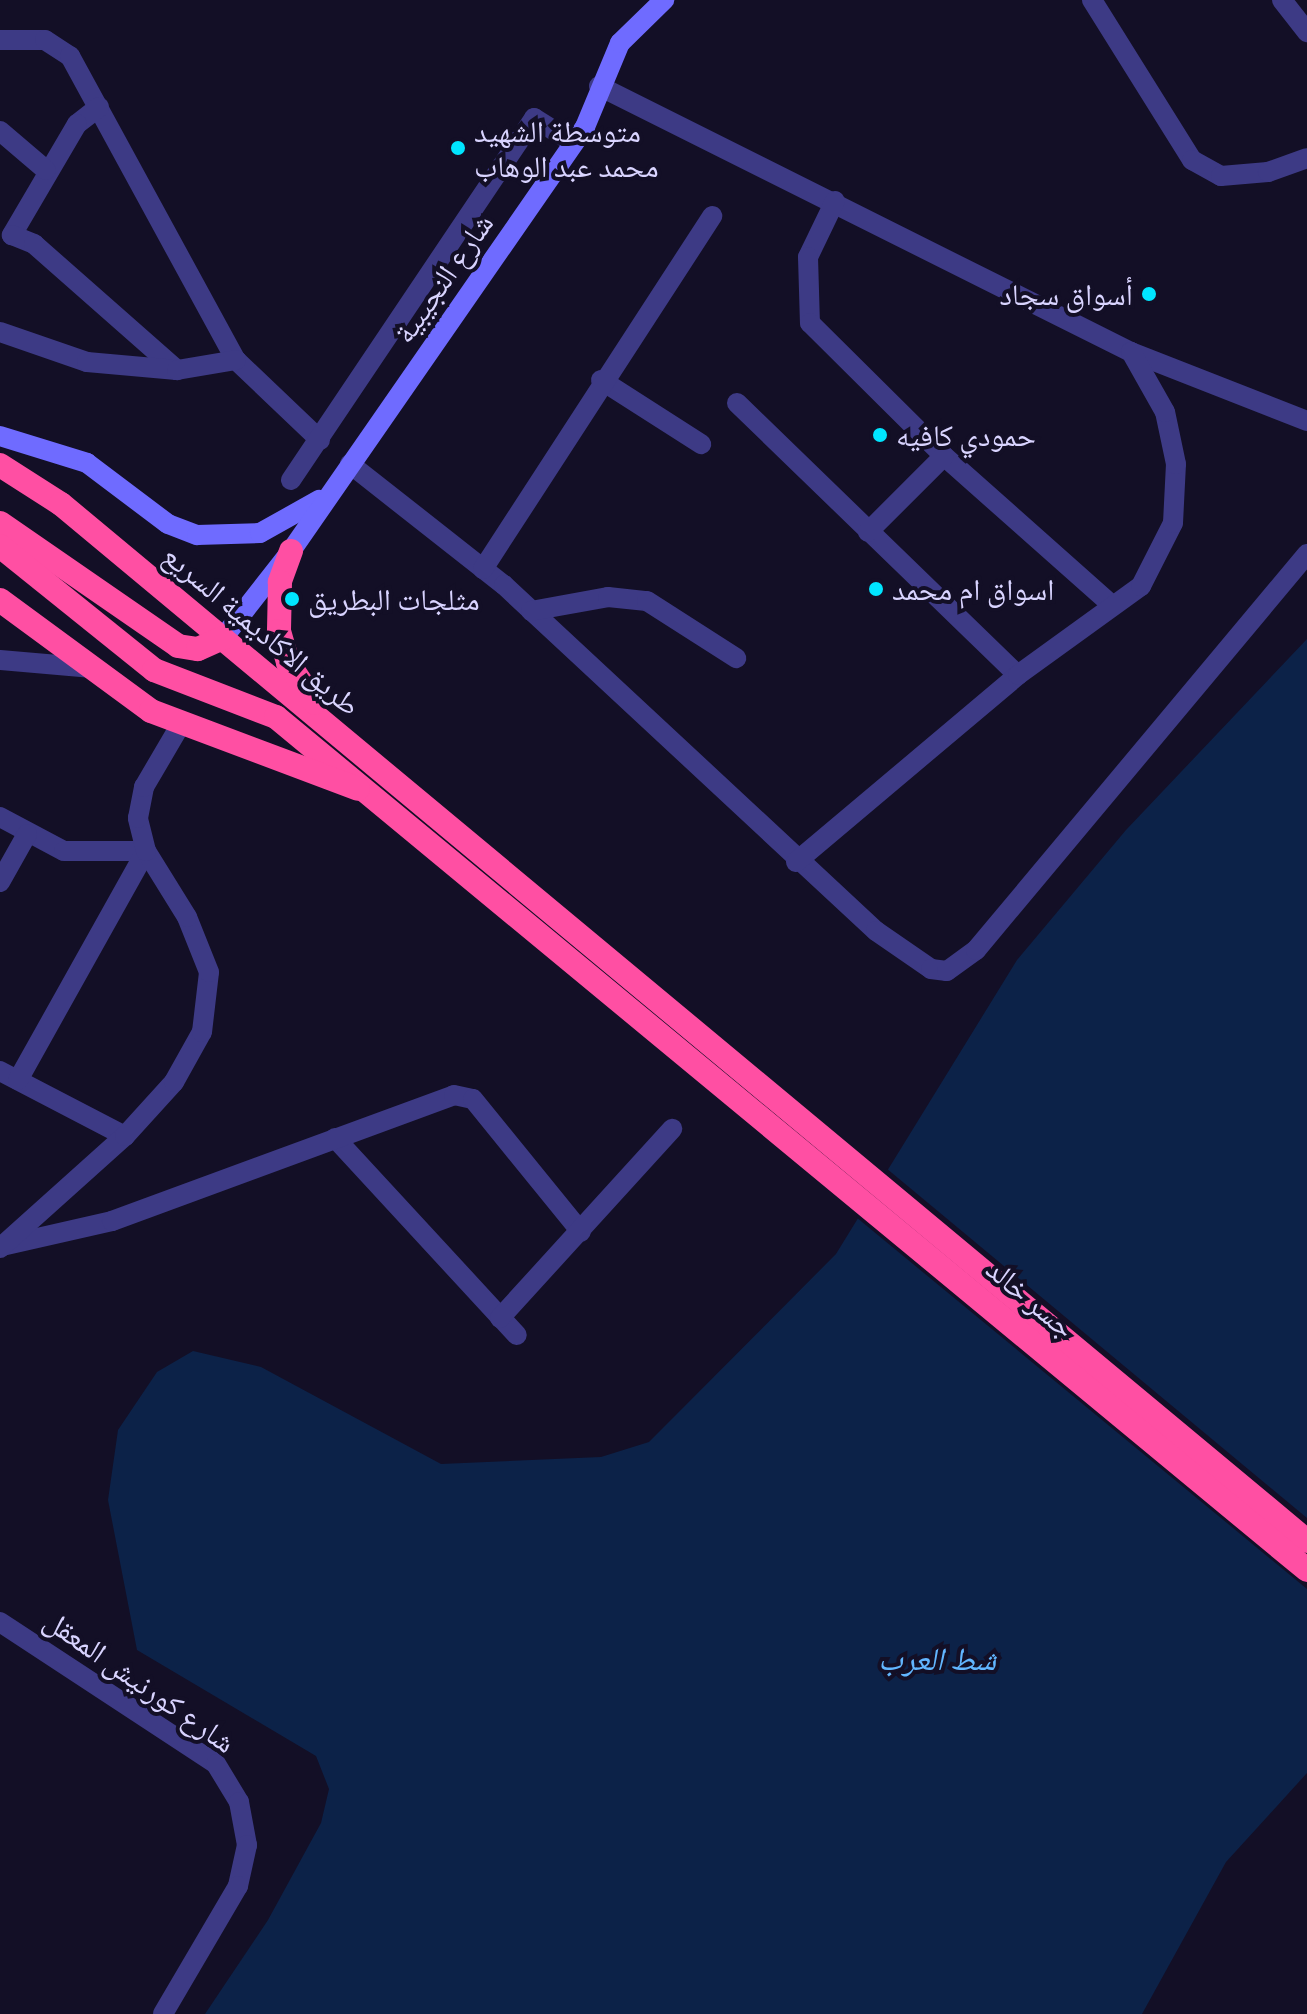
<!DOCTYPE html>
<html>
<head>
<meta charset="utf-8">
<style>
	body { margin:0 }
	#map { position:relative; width:1307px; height:2014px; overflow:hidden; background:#130f26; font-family:"PT Sans Narrow","Noto Naskh Arabic",sans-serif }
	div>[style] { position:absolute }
	.water>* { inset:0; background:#0c2248 }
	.pier>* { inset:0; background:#130f26 }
	.street>* { height:20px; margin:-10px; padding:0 10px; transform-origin:10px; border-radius:10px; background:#3d3a85 }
	.secondary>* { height:20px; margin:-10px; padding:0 10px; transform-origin:10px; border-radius:10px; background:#6f6bff }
	.highway>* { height:24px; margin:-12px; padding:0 12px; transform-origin:12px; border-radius:12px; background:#ff4fa3 }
	.dots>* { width:22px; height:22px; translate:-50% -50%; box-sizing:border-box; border:4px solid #130f26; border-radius:50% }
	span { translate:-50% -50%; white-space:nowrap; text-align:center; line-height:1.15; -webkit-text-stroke:8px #130f26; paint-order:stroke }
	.poi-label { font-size:30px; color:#d9d4ff }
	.left { translate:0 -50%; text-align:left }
	.right { translate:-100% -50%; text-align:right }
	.street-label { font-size:30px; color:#d9d4ff }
	.water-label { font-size:32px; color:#62b6ff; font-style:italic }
</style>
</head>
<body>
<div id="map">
	<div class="water">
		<i style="clip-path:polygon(1307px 639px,1307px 1773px,1226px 1862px,1142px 2014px,205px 2014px,268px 1920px,321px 1823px,329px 1789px,316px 1756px,137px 1650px,108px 1500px,118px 1430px,157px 1372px,193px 1351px,261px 1367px,441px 1464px,601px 1457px,649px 1442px,836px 1254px,1017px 960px,1126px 830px)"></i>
	</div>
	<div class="pier">
		<i style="clip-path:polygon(886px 1168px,1307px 1518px,1307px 1589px,856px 1217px)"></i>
	</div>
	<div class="street">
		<i style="left:1092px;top:0;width:189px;rotate:58deg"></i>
		<i style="left:1192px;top:160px;width:33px;rotate:29deg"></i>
		<i style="left:1221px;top:176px;width:47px;rotate:-4.9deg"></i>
		<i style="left:1268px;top:172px;width:41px;rotate:-19.7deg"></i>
		<i style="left:1282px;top:0;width:41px;rotate:52deg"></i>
		<i style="left:0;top:40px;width:45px"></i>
		<i style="left:45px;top:40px;width:30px;rotate:33deg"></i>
		<i style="left:70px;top:56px;width:346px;rotate:61.4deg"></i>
		<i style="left:236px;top:360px;width:116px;rotate:43.6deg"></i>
		<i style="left:599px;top:86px;width:595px;rotate:26.57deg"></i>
		<i style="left:1131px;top:352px;width:189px;rotate:21.4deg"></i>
		<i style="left:99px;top:107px;width:28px;rotate:142deg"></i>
		<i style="left:77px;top:124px;width:129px;rotate:120.4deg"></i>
		<i style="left:12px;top:235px;width:24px;rotate:22deg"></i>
		<i style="left:34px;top:244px;width:191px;rotate:41.4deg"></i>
		<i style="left:0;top:131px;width:60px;rotate:40.3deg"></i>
		<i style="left:835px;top:201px;width:62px;rotate:115.7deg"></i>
		<i style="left:808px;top:257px;width:66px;rotate:88.3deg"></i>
		<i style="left:810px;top:323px;width:189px;rotate:44.8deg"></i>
		<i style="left:944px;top:456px;width:225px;rotate:41.6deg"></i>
		<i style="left:0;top:332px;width:92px;rotate:19deg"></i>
		<i style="left:87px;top:362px;width:90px;rotate:5.1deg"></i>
		<i style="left:177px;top:370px;width:60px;rotate:-9.6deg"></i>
		<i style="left:601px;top:380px;width:119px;rotate:32.6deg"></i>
		<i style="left:737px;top:403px;width:391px;rotate:44.1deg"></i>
		<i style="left:350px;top:464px;width:196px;rotate:38.2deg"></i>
		<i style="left:504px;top:585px;width:508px;rotate:42.93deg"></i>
		<i style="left:876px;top:931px;width:67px;rotate:34.6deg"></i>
		<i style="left:931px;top:969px;width:16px;rotate:7deg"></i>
		<i style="left:947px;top:971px;width:36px;rotate:-36deg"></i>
		<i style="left:976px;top:950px;width:516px;rotate:-50.11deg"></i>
		<i style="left:291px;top:480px;width:436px;rotate:-56.1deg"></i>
		<i style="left:534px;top:118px;width:47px;rotate:32deg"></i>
		<i style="left:868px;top:532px;width:107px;rotate:-45deg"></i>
		<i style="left:483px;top:569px;width:421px;rotate:-57deg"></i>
		<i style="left:531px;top:611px;width:78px;rotate:-10.3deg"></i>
		<i style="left:608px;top:597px;width:39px;rotate:6deg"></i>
		<i style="left:647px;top:601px;width:106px;rotate:32.6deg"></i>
		<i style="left:0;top:660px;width:93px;rotate:4.9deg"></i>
		<i style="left:0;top:817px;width:72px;rotate:28deg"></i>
		<i style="left:64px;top:851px;width:82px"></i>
		<i style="left:796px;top:862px;width:290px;rotate:-40.1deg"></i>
		<i style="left:1018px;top:675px;width:152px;rotate:-35.9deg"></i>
		<i style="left:1141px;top:586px;width:71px;rotate:-63.1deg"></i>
		<i style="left:1173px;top:523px;width:59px;rotate:-87.1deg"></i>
		<i style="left:1176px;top:464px;width:53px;rotate:-101.9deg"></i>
		<i style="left:1165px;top:412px;width:69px;rotate:-119.5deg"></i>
		<i style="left:0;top:882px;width:55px;rotate:-60.6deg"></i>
		<i style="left:0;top:1071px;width:141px;rotate:27.5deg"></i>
		<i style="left:18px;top:1080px;width:262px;rotate:-60.8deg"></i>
		<i style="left:335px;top:1138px;width:268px;rotate:47.3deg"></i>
		<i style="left:2px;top:1246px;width:113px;rotate:-12.8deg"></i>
		<i style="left:112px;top:1221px;width:364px;rotate:-20.2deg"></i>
		<i style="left:454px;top:1095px;width:19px;rotate:12deg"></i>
		<i style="left:473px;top:1099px;width:171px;rotate:50.9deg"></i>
		<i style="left:0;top:1248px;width:168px;rotate:-41.9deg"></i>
		<i style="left:125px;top:1136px;width:73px;rotate:-47.8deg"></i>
		<i style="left:174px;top:1082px;width:57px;rotate:-60.8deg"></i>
		<i style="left:202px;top:1032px;width:60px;rotate:-83.3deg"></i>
		<i style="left:209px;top:972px;width:59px;rotate:-111.8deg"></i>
		<i style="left:187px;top:917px;width:78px;rotate:-121.8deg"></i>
		<i style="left:146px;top:851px;width:34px;rotate:-104deg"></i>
		<i style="left:138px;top:818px;width:32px;rotate:-79deg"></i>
		<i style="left:144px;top:787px;width:73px;rotate:-59.6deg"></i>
		<i style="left:500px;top:1318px;width:256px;rotate:-47.7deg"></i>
		<i style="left:0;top:1622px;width:258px;rotate:33.3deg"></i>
		<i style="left:216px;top:1764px;width:44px;rotate:58.8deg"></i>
		<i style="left:239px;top:1802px;width:44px;rotate:79.5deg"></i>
		<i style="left:247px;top:1845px;width:42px;rotate:102.4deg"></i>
		<i style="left:238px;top:1886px;width:148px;rotate:120.4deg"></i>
	</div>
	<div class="secondary">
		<i style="left:0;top:436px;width:91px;rotate:17.2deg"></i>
		<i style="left:87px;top:463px;width:101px;rotate:37deg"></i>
		<i style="left:168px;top:524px;width:31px;rotate:21deg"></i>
		<i style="left:197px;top:535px;width:63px;rotate:-1.8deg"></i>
		<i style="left:260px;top:533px;width:68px;rotate:-29.2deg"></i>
		<i style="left:223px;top:638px;width:110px;rotate:-52deg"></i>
		<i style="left:291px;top:551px;width:516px;rotate:-55.26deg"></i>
		<i style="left:585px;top:127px;width:91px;rotate:-67.4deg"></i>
		<i style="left:620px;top:43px;width:62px;rotate:-44.3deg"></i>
	</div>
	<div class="highway">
		<i style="left:0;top:465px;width:72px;rotate:32.6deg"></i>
		<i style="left:61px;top:504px;width:1621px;rotate:39.77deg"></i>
		<i style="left:0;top:523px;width:216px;rotate:34.6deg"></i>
		<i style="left:178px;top:646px;width:20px;rotate:9deg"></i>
		<i style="left:198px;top:649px;width:27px;rotate:-24deg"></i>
		<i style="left:0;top:546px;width:198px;rotate:38.8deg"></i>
		<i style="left:154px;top:670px;width:131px;rotate:21.1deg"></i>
		<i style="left:276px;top:717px;width:1338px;rotate:39.6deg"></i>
		<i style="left:291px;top:551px;width:33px;rotate:110deg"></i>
		<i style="left:280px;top:582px;width:49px;rotate:91.2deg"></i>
		<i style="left:279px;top:631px;width:33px;rotate:74deg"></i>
		<i style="left:288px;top:663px;width:48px;rotate:56deg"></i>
		<i style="left:0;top:600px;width:187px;rotate:36.3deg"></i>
		<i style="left:151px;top:711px;width:221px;rotate:20.6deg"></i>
	</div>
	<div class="dots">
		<i style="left:458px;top:148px;background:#00e5ff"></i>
		<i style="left:1149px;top:294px;background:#00e5ff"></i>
		<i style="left:880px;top:435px;background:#00e5ff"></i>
		<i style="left:876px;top:589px;background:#00e5ff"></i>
		<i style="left:292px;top:599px;background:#00e5ff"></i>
	</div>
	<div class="poi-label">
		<span class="left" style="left:474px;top:148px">متوسطة الشهيد<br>محمد عبد الوهاب</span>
		<span class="right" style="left:1133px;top:294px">أسواق سجاد</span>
		<span class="left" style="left:896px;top:435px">حمودي كافيه</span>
		<span class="left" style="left:892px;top:589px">اسواق ام محمد</span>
		<span class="left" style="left:308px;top:599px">مثلجات البطريق</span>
	</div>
	<div class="street-label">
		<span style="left:443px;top:278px;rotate:-55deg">شارع النجيبية</span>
		<span style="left:262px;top:630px;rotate:40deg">طريق الاكاديمية السريع</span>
		<span style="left:1031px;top:1298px;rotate:40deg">جسر خالد</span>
		<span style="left:140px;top:1681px;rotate:35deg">شارع كورنيش المعقل</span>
	</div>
	<div class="water-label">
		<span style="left:937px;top:1658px">شط العرب</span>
	</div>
</div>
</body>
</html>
